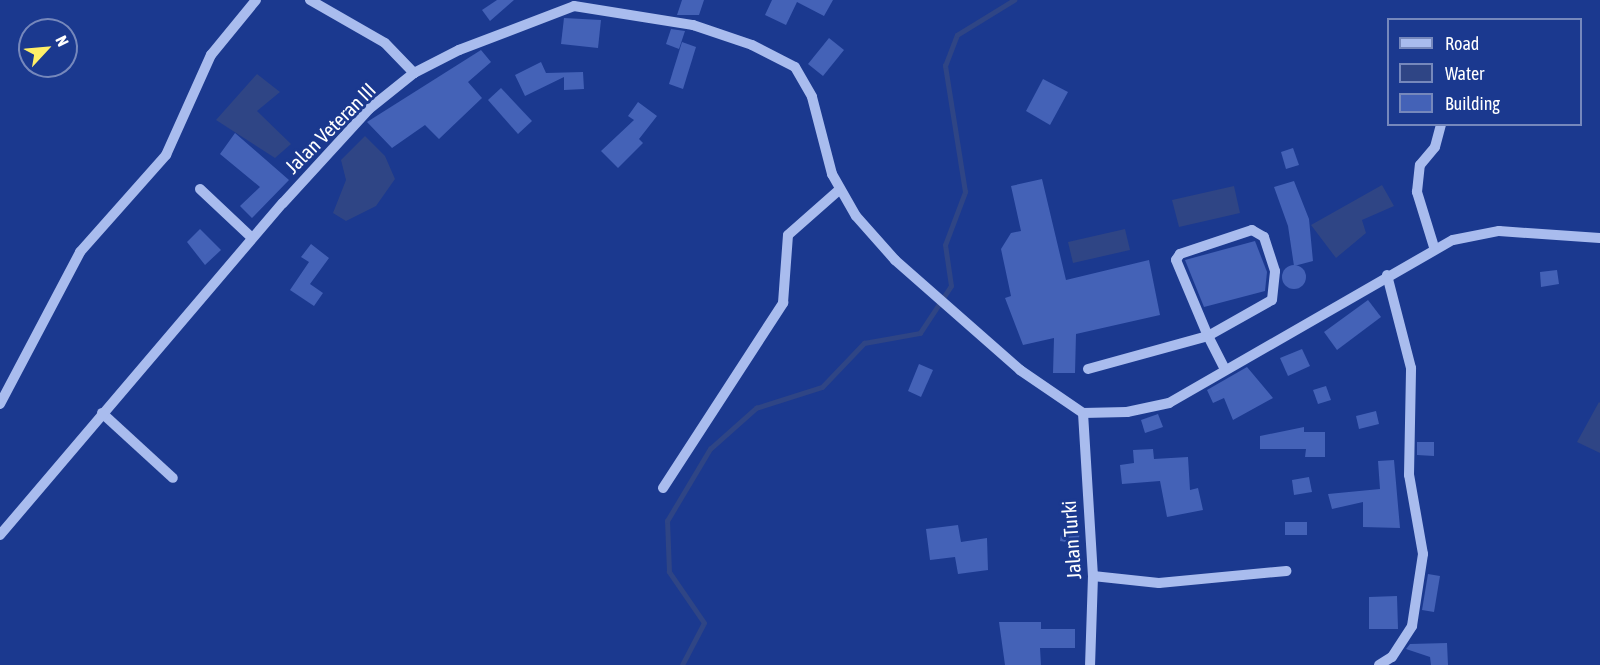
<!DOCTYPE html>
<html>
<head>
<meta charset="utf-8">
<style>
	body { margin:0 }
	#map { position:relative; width:1600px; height:665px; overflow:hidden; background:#1b398f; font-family:"Asap Condensed",sans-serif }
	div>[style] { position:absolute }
	.water>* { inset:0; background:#2f4585 }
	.stream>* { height:4.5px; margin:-2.25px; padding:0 2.25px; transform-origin:2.25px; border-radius:2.25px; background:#2f4585 }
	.building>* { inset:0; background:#4462b7 }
	.round { border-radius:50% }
	.minor>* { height:10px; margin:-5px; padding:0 5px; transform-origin:5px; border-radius:5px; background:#a9bcee }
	span { translate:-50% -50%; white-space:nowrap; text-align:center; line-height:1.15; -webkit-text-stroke:6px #1b398f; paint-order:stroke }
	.street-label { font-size:20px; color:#fff }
	.legend { position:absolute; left:1387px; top:18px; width:195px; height:108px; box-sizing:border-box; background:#1b398f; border:2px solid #7688bc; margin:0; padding:8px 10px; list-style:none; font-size:18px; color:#fff }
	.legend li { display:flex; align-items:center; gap:12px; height:30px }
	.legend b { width:30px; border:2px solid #7688bc }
	.north { position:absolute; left:18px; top:18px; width:60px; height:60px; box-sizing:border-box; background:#1b398f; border:2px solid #7688bc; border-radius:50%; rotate:64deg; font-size:16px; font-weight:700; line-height:24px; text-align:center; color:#fff }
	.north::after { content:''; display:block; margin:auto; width:21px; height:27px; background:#ffef67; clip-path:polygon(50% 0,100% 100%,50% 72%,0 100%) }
</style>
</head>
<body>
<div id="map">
	<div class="water">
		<i style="clip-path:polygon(257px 74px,280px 92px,257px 111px,291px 144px,275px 158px,216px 120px)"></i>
		<i style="clip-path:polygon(365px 136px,385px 156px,395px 179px,376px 206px,346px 221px,333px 213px,346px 180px,341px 160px)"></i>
		<i style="clip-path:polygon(1382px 185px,1394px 206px,1362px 220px,1366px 233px,1336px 258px,1311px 225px)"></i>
		<i style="clip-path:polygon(1234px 186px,1240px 213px,1179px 227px,1172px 200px)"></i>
		<i style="clip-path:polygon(1125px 229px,1130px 250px,1073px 263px,1068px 242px)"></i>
		<i style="clip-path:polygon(1599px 402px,1600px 403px,1600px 453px,1577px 442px)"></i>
	</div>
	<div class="stream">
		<i style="left:682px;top:665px;width:47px;rotate:-62.4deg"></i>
		<i style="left:704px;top:623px;width:62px;rotate:-124.5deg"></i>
		<i style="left:669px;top:572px;width:51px;rotate:-92.2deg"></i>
		<i style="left:667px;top:521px;width:84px;rotate:-59.2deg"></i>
		<i style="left:710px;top:449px;width:62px;rotate:-41.7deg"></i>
		<i style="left:756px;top:408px;width:69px;rotate:-17.7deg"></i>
		<i style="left:822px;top:387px;width:61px;rotate:-46.3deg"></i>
		<i style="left:864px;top:343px;width:57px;rotate:-10.1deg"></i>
		<i style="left:920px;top:333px;width:56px;rotate:-56.6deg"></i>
		<i style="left:951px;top:286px;width:41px;rotate:-98.3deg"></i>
		<i style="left:945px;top:245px;width:57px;rotate:-69.3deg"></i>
		<i style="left:965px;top:192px;width:128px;rotate:-99deg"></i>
		<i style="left:945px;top:66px;width:33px;rotate:-69deg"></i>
		<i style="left:957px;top:35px;width:67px;rotate:-31.6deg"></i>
	</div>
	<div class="building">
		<i style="clip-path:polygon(497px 0,514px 0,490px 21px,482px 10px)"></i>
		<i style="clip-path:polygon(682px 0,704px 0,699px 15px,677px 15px)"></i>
		<i style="clip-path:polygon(772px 0,833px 0,824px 16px,797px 2px,786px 25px,765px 15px)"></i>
		<i style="clip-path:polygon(564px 18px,601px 20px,598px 48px,561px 44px)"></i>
		<i style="clip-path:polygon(671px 29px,685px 31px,679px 49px,666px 44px)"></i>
		<i style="clip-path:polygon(829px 38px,844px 50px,823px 76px,808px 64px)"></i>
		<i style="clip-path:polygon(682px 42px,696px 47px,683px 89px,669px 84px)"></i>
		<i style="clip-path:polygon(481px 50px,491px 62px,468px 82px,482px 98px,439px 139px,425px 125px,392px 148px,367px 122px)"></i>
		<i style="clip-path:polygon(541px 62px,546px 73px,583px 72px,584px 89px,564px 90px,564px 77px,525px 96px,515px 75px)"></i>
		<i style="clip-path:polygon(1043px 79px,1068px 92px,1050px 125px,1026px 111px)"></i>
		<i style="clip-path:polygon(501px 88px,532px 121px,518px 134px,488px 100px)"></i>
		<i style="clip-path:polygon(638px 102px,657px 116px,639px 139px,643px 143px,618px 168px,601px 151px,634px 120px,628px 116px)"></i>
		<i style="clip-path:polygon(235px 133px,289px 180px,252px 218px,240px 206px,260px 187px,220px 154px)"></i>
		<i style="clip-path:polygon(1293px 148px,1299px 165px,1286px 169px,1281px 152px)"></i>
		<i style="clip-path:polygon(1042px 179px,1066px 280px,1149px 260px,1160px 315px,1076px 334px,1075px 373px,1053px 373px,1054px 338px,1023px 345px,1005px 298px,1011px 296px,1001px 249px,1011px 233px,1021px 231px,1011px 186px)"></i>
		<i style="clip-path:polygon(1294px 181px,1309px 219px,1313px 261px,1294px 266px,1288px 226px,1274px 187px)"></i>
		<i style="clip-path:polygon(200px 229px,221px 250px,205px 265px,187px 242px)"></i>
		<i style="clip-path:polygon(1255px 241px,1267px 272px,1265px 291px,1204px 307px,1185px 260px)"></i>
		<i style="clip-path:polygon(311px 244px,329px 258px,310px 284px,323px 293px,314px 306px,290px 290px,309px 262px,301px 257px)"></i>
		<i class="round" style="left:1282px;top:265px;width:24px;height:24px"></i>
		<i style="clip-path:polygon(1557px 270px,1559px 284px,1541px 287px,1540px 272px)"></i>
		<i style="clip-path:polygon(1368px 300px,1381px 317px,1337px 350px,1324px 332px)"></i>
		<i style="clip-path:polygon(1302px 349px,1310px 366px,1288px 376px,1280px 358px)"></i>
		<i style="clip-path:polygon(919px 364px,933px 370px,921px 397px,908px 391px)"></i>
		<i style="clip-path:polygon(1247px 367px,1273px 398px,1233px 420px,1224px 398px,1213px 403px,1207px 390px)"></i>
		<i style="clip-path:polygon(1326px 386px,1331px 400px,1318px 404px,1313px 390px)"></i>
		<i style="clip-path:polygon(1376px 411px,1379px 424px,1359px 429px,1356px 416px)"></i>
		<i style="clip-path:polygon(1158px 414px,1163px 427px,1145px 433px,1141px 420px)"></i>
		<i style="clip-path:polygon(1304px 427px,1304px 432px,1325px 432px,1325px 457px,1305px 457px,1306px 449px,1260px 449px,1260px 436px)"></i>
		<i style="clip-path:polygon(1417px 442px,1434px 442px,1434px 456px,1417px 455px)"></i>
		<i style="clip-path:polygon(1153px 449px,1154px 459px,1188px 457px,1190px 490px,1198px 488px,1203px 510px,1167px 517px,1160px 481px,1122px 484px,1120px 465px,1134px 463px,1133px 450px)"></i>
		<i style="clip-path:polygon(1394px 460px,1400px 528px,1363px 527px,1363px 502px,1332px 509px,1328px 494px,1380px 489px,1378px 461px)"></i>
		<i style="clip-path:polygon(1309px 477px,1312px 492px,1294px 495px,1292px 480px)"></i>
		<i style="clip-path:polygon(1285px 522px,1307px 522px,1307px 535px,1285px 535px)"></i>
		<i style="clip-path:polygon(958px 525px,961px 542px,987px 538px,988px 570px,958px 574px,955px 557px,930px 560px,926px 529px)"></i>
		<i style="clip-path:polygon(1062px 528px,1080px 532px,1078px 544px,1060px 541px)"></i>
		<i style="clip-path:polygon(1428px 574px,1440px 576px,1434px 612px,1422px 610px)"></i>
		<i style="clip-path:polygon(1397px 596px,1398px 629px,1369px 629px,1369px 597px)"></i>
		<i style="clip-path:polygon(999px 622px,1041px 622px,1041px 629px,1075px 629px,1075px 648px,1040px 648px,1041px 665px,1005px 665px)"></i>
		<i style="clip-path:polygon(1447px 643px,1448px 665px,1431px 665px,1430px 657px,1406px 649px,1410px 644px)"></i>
	</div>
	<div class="minor">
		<i style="left:310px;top:0;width:86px;rotate:29.8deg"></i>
		<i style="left:385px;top:43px;width:42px;rotate:46deg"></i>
		<i style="left:200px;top:189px;width:71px;rotate:43.3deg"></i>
		<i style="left:1434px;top:247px;width:58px;rotate:-107.2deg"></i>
		<i style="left:1417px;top:192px;width:27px;rotate:-84deg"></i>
		<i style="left:1420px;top:165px;width:23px;rotate:-50deg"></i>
		<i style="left:1435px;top:147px;width:24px;rotate:-75deg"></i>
		<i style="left:1088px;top:369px;width:124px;rotate:-15.4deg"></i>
		<i style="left:1208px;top:336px;width:73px;rotate:-29.4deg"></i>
		<i style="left:1272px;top:300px;width:29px;rotate:-84deg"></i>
		<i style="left:1275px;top:271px;width:36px;rotate:-108deg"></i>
		<i style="left:1264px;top:237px;width:14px;rotate:-150deg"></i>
		<i style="left:1252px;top:230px;width:76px;rotate:161.6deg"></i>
		<i style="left:1180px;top:254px;width:7px;rotate:124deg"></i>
		<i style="left:1176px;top:260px;width:82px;rotate:67.2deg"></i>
		<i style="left:1208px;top:336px;width:38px;rotate:63deg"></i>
		<i style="left:0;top:404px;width:172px;rotate:-62.2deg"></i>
		<i style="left:80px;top:252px;width:130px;rotate:-48.4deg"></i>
		<i style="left:166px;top:155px;width:110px;rotate:-65.8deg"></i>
		<i style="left:211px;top:55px;width:71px;rotate:-50.7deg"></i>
		<i style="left:102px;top:413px;width:96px;rotate:42.5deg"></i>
		<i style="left:1083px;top:413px;width:163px;rotate:86.5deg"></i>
		<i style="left:1093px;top:576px;width:89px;rotate:91.9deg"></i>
		<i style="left:663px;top:488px;width:221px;rotate:-57deg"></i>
		<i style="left:783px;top:303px;width:68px;rotate:-85.8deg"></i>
		<i style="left:788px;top:235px;width:68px;rotate:-41.4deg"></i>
		<i style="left:0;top:535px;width:436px;rotate:-49.6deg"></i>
		<i style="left:283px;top:203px;width:127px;rotate:-47.5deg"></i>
		<i style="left:369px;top:109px;width:58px;rotate:-38.7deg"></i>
		<i style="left:414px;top:73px;width:51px;rotate:-27.1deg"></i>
		<i style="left:459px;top:50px;width:123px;rotate:-20.9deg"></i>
		<i style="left:574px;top:6px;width:121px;rotate:9.1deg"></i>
		<i style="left:693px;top:25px;width:62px;rotate:18.7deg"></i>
		<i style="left:752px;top:45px;width:48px;rotate:27.1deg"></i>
		<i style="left:795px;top:67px;width:34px;rotate:60deg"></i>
		<i style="left:812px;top:97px;width:80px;rotate:75.4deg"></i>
		<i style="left:832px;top:174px;width:48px;rotate:60.3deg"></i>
		<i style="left:856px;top:216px;width:59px;rotate:48.4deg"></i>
		<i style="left:895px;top:260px;width:167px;rotate:41.3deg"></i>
		<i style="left:1020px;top:370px;width:76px;rotate:34.3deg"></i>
		<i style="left:1083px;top:413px;width:44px;rotate:-1.3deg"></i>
		<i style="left:1127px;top:412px;width:43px;rotate:-12.1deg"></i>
		<i style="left:1169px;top:403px;width:327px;rotate:-29.9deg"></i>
		<i style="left:1453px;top:240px;width:47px;rotate:-11.1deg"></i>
		<i style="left:1499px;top:231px;width:101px;rotate:4deg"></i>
		<i style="left:1093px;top:576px;width:66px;rotate:6.1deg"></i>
		<i style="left:1159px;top:583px;width:128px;rotate:-5.4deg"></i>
		<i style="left:1379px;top:665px;width:15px;rotate:-32deg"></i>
		<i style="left:1392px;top:657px;width:37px;rotate:-57deg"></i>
		<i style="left:1412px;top:626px;width:73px;rotate:-81.3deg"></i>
		<i style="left:1423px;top:554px;width:80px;rotate:-100deg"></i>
		<i style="left:1409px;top:475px;width:107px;rotate:-88.9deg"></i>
		<i style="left:1411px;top:368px;width:96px;rotate:-104.5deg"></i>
	</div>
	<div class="street-label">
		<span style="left:330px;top:128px;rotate:-45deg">Jalan Veteran III</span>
		<span style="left:1071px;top:540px;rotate:-94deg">Jalan Turki</span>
	</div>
	<ul class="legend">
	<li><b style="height:8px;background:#a9bcee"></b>Road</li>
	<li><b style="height:16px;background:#2f4585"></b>Water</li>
	<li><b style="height:16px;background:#4462b7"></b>Building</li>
	</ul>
	<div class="north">N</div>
</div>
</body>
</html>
